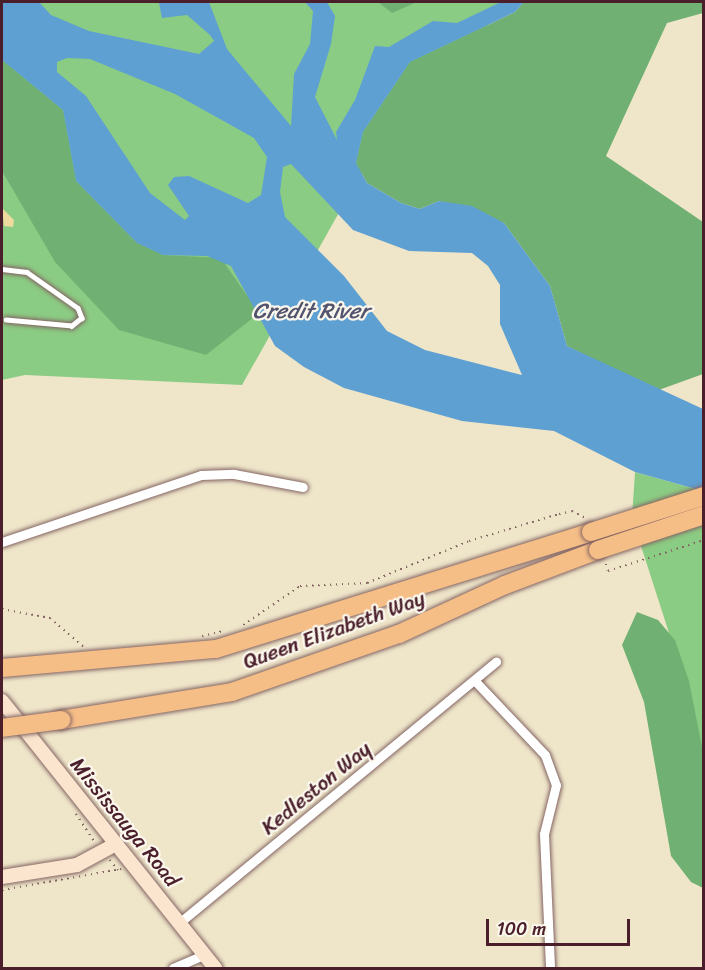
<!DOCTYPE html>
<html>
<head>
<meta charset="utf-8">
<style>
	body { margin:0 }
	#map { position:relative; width:705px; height:970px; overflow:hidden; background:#efe6ca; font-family:Sriracha,sans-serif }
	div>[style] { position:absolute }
	.green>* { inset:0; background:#8bcc84 }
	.forest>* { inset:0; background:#70b072 }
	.sand>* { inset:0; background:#eeda9e }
	.water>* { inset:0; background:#5ea0d2 }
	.path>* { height:1.5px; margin-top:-0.75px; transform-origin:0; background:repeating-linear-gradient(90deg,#846563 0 1.5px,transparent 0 6px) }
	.roads { filter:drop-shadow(0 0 2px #846563) drop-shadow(0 0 2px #846563) }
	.lane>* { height:4.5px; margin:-2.25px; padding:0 2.25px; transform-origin:2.25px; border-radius:2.25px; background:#fff }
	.street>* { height:9px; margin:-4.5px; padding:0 4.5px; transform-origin:4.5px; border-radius:4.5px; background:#fff }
	.secondary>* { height:14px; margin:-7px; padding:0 7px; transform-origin:7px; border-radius:7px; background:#fbe5cf }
	.highway>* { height:18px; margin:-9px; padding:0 9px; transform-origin:9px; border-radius:9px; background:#f6be87 }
	.bridges { filter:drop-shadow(0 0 2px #846563) drop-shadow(0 0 2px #846563) }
	.highway-bridge>* { height:18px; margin:-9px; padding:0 9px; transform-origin:9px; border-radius:9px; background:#f6be87 }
	span { translate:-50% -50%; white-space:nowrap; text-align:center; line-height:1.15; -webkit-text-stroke:4.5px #fbf7ec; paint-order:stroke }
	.street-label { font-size:21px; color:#4a1f2b }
	.water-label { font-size:22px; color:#52536e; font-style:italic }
	.frame { position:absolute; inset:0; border:3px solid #4a1f2b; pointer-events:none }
	.scale { position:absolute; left:486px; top:919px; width:144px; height:27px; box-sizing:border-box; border:3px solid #4a1f2b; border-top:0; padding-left:8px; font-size:18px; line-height:21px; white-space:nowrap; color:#4a1f2b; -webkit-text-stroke:4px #fbf7ec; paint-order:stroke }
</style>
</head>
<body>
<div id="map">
	<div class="green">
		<i style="clip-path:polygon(2px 2px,510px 2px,386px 129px,242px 385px,25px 375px,2px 380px)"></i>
		<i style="clip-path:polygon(635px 472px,703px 491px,703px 790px,679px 664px,632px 518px)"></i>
	</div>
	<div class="forest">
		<i style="clip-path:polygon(378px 2px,417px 2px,392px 13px)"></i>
		<i style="clip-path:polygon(524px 2px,703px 2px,703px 13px,667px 23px,606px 156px,703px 222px,703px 374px,656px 391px,567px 346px,550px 286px,504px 223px,439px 201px,420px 209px,401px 203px,367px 183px,356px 163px,363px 132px,410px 62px,515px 12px)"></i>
		<i style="clip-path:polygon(2px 60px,63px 110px,76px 181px,136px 242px,163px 255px,221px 258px,259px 313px,206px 355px,119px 330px,55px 262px,2px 171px)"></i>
		<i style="clip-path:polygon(637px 612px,658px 620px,675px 640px,689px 681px,703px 752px,703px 888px,691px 882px,671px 856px,644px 702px,622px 645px)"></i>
	</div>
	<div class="sand">
		<i style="clip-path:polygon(2px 208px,14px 220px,13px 227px,4px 226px)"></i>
	</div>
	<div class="water">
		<i style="clip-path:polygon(evenodd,2px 2px,39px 2px,51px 15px,89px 31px,199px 54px,214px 41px,210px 35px,187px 15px,162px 18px,159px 3px,209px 2px,227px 49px,291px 126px,294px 74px,310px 44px,313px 11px,305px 2px,327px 2px,335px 16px,331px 44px,315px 97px,337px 140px,336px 132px,355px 100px,375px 46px,389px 47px,433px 21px,457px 23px,501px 2px,524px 2px,515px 12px,410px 62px,363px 132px,356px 163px,367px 183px,401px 203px,420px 209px,439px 201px,472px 206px,504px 223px,550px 286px,567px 346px,703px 409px,703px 491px,635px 472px,554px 431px,462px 421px,344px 388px,304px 367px,275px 346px,231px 266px,207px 256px,163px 255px,137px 243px,76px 181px,63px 110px,2px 60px,2px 2px,67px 58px,90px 59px,175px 94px,254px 138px,267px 157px,261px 195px,248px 203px,189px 176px,174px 177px,168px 185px,189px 216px,185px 220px,150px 193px,86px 96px,57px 72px,57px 62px,67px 58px,2px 2px,291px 164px,353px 230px,409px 251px,472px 253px,488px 266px,500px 285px,500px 324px,522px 375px,425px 350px,387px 331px,344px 276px,285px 217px,280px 192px,283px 167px,291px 164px)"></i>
	</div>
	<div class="path">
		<i style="left:606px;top:564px;width:7px;rotate:74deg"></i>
		<i style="left:608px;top:571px;width:101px;rotate:-17.9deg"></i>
		<i style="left:2px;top:609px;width:49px;rotate:10.6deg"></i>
		<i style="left:50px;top:618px;width:45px;rotate:40.5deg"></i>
		<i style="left:243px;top:625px;width:69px;rotate:-34.4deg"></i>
		<i style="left:300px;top:586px;width:67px;rotate:-2.6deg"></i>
		<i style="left:367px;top:583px;width:110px;rotate:-22.4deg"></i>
		<i style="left:469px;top:541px;width:94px;rotate:-16.7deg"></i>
		<i style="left:559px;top:514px;width:13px;rotate:-13deg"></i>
		<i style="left:572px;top:511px;width:18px;rotate:27deg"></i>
		<i style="left:202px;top:636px;width:23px;rotate:-13deg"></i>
		<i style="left:76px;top:814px;width:34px;rotate:56deg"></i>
		<i style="left:110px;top:860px;width:13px;rotate:51deg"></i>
		<i style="left:2px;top:890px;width:121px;rotate:-10deg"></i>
	</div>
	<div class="roads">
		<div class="lane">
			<i style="left:2px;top:269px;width:25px;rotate:7deg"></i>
			<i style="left:27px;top:272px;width:62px;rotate:35.2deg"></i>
			<i style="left:78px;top:308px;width:11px;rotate:68deg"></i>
			<i style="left:82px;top:318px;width:13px;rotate:141deg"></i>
			<i style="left:72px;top:326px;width:66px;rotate:-174.8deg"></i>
		</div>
		<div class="street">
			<i style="left:2px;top:542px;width:210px;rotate:-18.6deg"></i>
			<i style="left:201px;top:475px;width:33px;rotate:-2deg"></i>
			<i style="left:234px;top:474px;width:70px;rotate:10.7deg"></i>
			<i style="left:476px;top:682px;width:100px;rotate:46.6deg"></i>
			<i style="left:545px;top:755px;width:32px;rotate:70deg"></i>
			<i style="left:556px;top:785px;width:50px;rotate:103.8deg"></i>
			<i style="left:544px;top:834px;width:134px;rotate:87.4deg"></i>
			<i style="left:179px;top:923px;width:411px;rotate:-39.5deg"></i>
			<i style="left:173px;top:968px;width:34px;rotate:-23deg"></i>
		</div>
		<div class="secondary">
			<i style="left:2px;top:701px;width:342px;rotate:51.4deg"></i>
			<i style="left:2px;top:877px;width:76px;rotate:-9.1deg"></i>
			<i style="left:77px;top:865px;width:44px;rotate:-28.3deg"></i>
		</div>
		<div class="highway">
			<i style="left:2px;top:668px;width:215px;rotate:-5.1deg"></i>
			<i style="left:216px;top:649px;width:393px;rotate:-17.3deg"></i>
			<i style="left:61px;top:720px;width:173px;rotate:-9.3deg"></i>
			<i style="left:232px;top:692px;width:177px;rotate:-19.2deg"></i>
			<i style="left:399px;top:634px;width:117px;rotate:-24.8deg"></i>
			<i style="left:505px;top:585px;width:99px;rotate:-20.6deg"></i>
		</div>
	</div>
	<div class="bridges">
		<div class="highway-bridge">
			<i style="left:591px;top:532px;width:119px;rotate:-17.7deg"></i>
			<i style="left:598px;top:550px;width:112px;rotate:-18.3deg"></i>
			<i style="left:2px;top:728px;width:60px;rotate:-7.7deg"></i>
		</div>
	</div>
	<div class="street-label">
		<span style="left:334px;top:630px;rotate:-20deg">Queen Elizabeth Way</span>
		<span style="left:316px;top:788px;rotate:-39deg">Kedleston Way</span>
		<span style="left:125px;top:822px;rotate:51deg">Mississauga Road</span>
	</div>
	<div class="water-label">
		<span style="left:311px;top:311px">Credit River</span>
	</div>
	<div class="frame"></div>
	<div class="scale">100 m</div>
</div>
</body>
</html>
